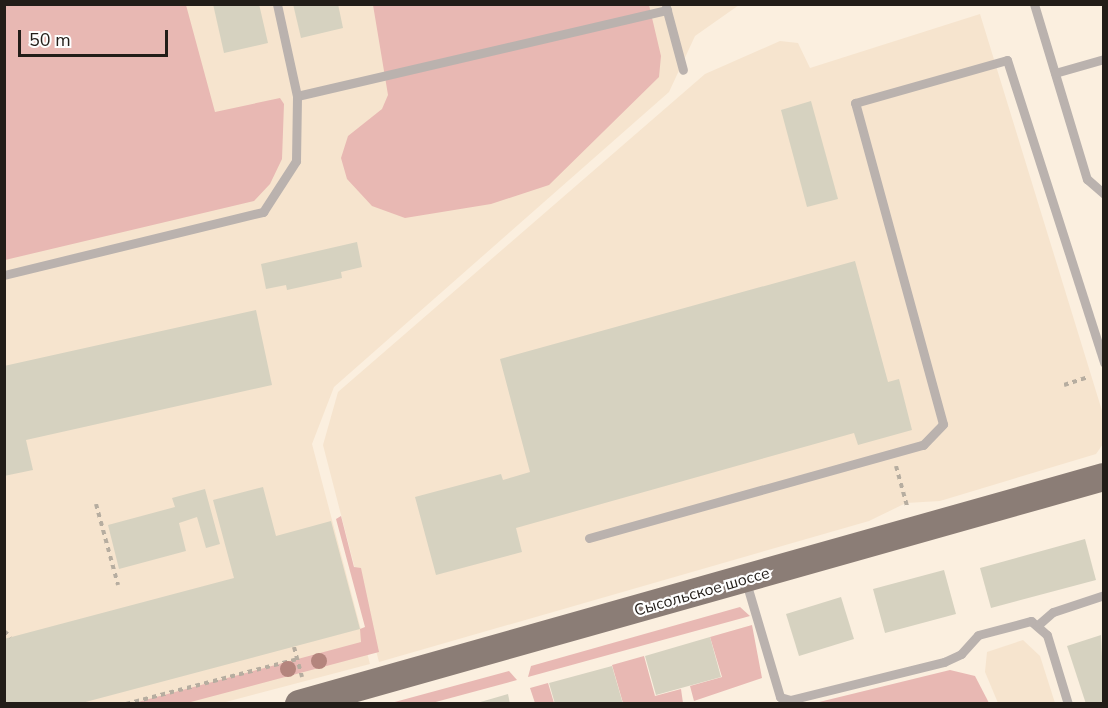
<!DOCTYPE html>
<html>
<head>
<meta charset="utf-8">
<style>
	body { margin:0 }
	#map { position:relative; width:1108px; height:708px; overflow:hidden; background:#fbefdf; font-family:"Nunito Sans",sans-serif }
	div>[style] { position:absolute }
	.built>* { inset:0; background:#f6e4ce }
	.green>* { inset:0; background:#e8b8b3 }
	.building>* { inset:0; background:#d6d2c0 }
	.path>* { height:4px; margin-top:-2px; transform-origin:0; background:repeating-linear-gradient(90deg,#b6ada0 0 4.5px,transparent 0 9px) }
	.service>* { height:9px; margin:-4.5px; padding:0 4.5px; transform-origin:4.5px; border-radius:4.5px; background:#bab2ae }
	.primary>* { height:28px; margin:-14px; padding:0 14px; transform-origin:14px; border-radius:14px; background:#8b7d76 }
	.trees>* { width:16px; height:16px; margin:-8px; border-radius:50%; background:#b4857d }
	span { translate:-50% -50%; white-space:nowrap; text-align:center; line-height:1.15; -webkit-text-stroke:4.5px #fefefe; paint-order:stroke }
	.street-label { font-size:16px; color:#221d18 }
	.frame { position:absolute; inset:0; border:6px solid #221d18; pointer-events:none }
	.scale { position:absolute; left:18px; top:30px; width:150px; height:27px; box-sizing:border-box; border:3px solid #221d18; border-top:0; padding-left:8px; font-size:18px; line-height:21px; white-space:nowrap; color:#221d18; -webkit-text-stroke:4px #fefefe; paint-order:stroke }
</style>
</head>
<body>
<div id="map">
	<div class="built">
		<i style="clip-path:polygon(4px 5px,739px 5px,695px 36px,669px 92px,334px 387px,312px 444px,370px 664px,222px 703px,5px 703px)"></i>
		<i style="clip-path:polygon(980px 14px,1103px 414px,1103px 444px,1096px 454px,940px 501px,906px 503px,869px 521px,379px 662px,323px 445px,338px 392px,705px 74px,780px 41px,798px 43px,810px 68px)"></i>
		<i style="clip-path:polygon(1023px 640px,1040px 656px,1055px 703px,998px 703px,985px 672px,987px 652px)"></i>
	</div>
	<div class="green">
		<i style="clip-path:polygon(4px 5px,186px 5px,215px 112px,280px 98px,284px 104px,282px 159px,270px 184px,254px 201px,5px 260px)"></i>
		<i style="clip-path:polygon(373px 5px,649px 5px,661px 56px,659px 77px,549px 185px,491px 204px,405px 218px,372px 206px,347px 179px,341px 158px,348px 136px,382px 109px,388px 95px)"></i>
		<i style="clip-path:polygon(341px 516px,354px 567px,361px 568px,379px 652px,187px 703px,134px 703px,361px 642px,360px 629px,365px 627px,336px 519px)"></i>
		<i style="clip-path:polygon(740px 607px,750px 616px,528px 677px,531px 666px)"></i>
		<i style="clip-path:polygon(752px 625px,762px 678px,694px 701px,690px 686px,722px 677px,710px 637px)"></i>
		<i style="clip-path:polygon(644px 656px,655px 696px,681px 689px,683px 703px,623px 703px,612px 665px)"></i>
		<i style="clip-path:polygon(950px 670px,975px 676px,989px 703px,815px 703px)"></i>
		<i style="clip-path:polygon(509px 671px,517px 680px,432px 703px,391px 703px)"></i>
		<i style="clip-path:polygon(548px 683px,554px 703px,535px 703px,530px 688px)"></i>
	</div>
	<div class="building">
		<i style="clip-path:polygon(213px 4px,259px 4px,268px 43px,224px 53px)"></i>
		<i style="clip-path:polygon(293px 4px,338px 4px,343px 28px,301px 38px)"></i>
		<i style="clip-path:polygon(811px 101px,838px 199px,807px 207px,781px 110px)"></i>
		<i style="clip-path:polygon(357px 242px,362px 267px,341px 272px,342px 278px,287px 290px,286px 285px,266px 289px,261px 264px)"></i>
		<i style="clip-path:polygon(855px 261px,888px 382px,899px 379px,912px 430px,858px 445px,854px 433px,516px 528px,522px 552px,436px 575px,415px 497px,501px 474px,503px 480px,530px 472px,500px 359px)"></i>
		<i style="clip-path:polygon(256px 310px,272px 385px,26px 440px,33px 470px,4px 476px,4px 366px)"></i>
		<i style="clip-path:polygon(263px 487px,276px 536px,331px 521px,360px 629px,78px 704px,4px 704px,4px 639px,234px 578px,213px 500px)"></i>
		<i style="clip-path:polygon(205px 489px,220px 544px,206px 548px,197px 517px,179px 523px,186px 551px,119px 569px,108px 525px,175px 507px,172px 498px)"></i>
		<i style="clip-path:polygon(1085px 539px,1096px 580px,991px 608px,980px 568px)"></i>
		<i style="clip-path:polygon(944px 570px,956px 614px,885px 633px,873px 589px)"></i>
		<i style="clip-path:polygon(841px 597px,854px 639px,799px 656px,786px 614px)"></i>
		<i style="clip-path:polygon(1101px 635px,1104px 704px,1086px 704px,1067px 646px)"></i>
		<i style="clip-path:polygon(710px 637px,721px 677px,656px 695px,645px 656px)"></i>
		<i style="clip-path:polygon(612px 666px,623px 704px,555px 704px,549px 683px)"></i>
		<i style="clip-path:polygon(508px 694px,510px 704px,477px 704px,477px 703px)"></i>
	</div>
	<div class="path">
		<i style="left:1064px;top:385px;width:26px;rotate:-18deg"></i>
		<i style="left:896px;top:466px;width:41px;rotate:74.6deg"></i>
		<i style="left:96px;top:504px;width:84px;rotate:74.8deg"></i>
		<i style="left:4px;top:631px;width:9px;rotate:41deg"></i>
		<i style="left:294px;top:647px;width:31px;rotate:75deg"></i>
		<i style="left:126px;top:704px;width:177px;rotate:-14.7deg"></i>
	</div>
	<div class="service">
		<i style="left:1034px;top:4px;width:183px;rotate:73.2deg"></i>
		<i style="left:1087px;top:179px;width:23px;rotate:41deg"></i>
		<i style="left:666px;top:7px;width:65px;rotate:74.9deg"></i>
		<i style="left:1055px;top:73px;width:51px;rotate:-15.9deg"></i>
		<i style="left:297px;top:96px;width:380px;rotate:-13.1deg"></i>
		<i style="left:4px;top:275px;width:267px;rotate:-13.7deg"></i>
		<i style="left:263px;top:212px;width:61px;rotate:-57.1deg"></i>
		<i style="left:296px;top:161px;width:65px;rotate:-89.1deg"></i>
		<i style="left:297px;top:96px;width:94px;rotate:-102.3deg"></i>
		<i style="left:589px;top:538px;width:347px;rotate:-15.6deg"></i>
		<i style="left:923px;top:445px;width:29px;rotate:-46deg"></i>
		<i style="left:943px;top:424px;width:333px;rotate:-105.3deg"></i>
		<i style="left:855px;top:103px;width:158px;rotate:-15.8deg"></i>
		<i style="left:1007px;top:60px;width:318px;rotate:72.2deg"></i>
		<i style="left:746px;top:582px;width:120px;rotate:73.5deg"></i>
		<i style="left:780px;top:697px;width:10px;rotate:17deg"></i>
		<i style="left:790px;top:700px;width:159px;rotate:-13.9deg"></i>
		<i style="left:944px;top:662px;width:19px;rotate:-25deg"></i>
		<i style="left:961px;top:654px;width:25px;rotate:-48deg"></i>
		<i style="left:978px;top:635px;width:55px;rotate:-14.8deg"></i>
		<i style="left:1031px;top:621px;width:21px;rotate:41deg"></i>
		<i style="left:1047px;top:635px;width:72px;rotate:73.1deg"></i>
		<i style="left:1039px;top:624px;width:18px;rotate:-41deg"></i>
		<i style="left:1053px;top:612px;width:54px;rotate:-18.4deg"></i>
	</div>
	<div class="primary">
		<i style="left:299px;top:704px;width:836px;rotate:-15.75deg"></i>
	</div>
	<div class="trees">
		<i style="left:319px;top:661px"></i>
		<i style="left:288px;top:669px"></i>
	</div>
	<div class="street-label">
		<span style="left:702px;top:592px;rotate:-16deg">Сысольское шоссе</span>
	</div>
	<div class="frame"></div>
	<div class="scale">50 m</div>
</div>
</body>
</html>
